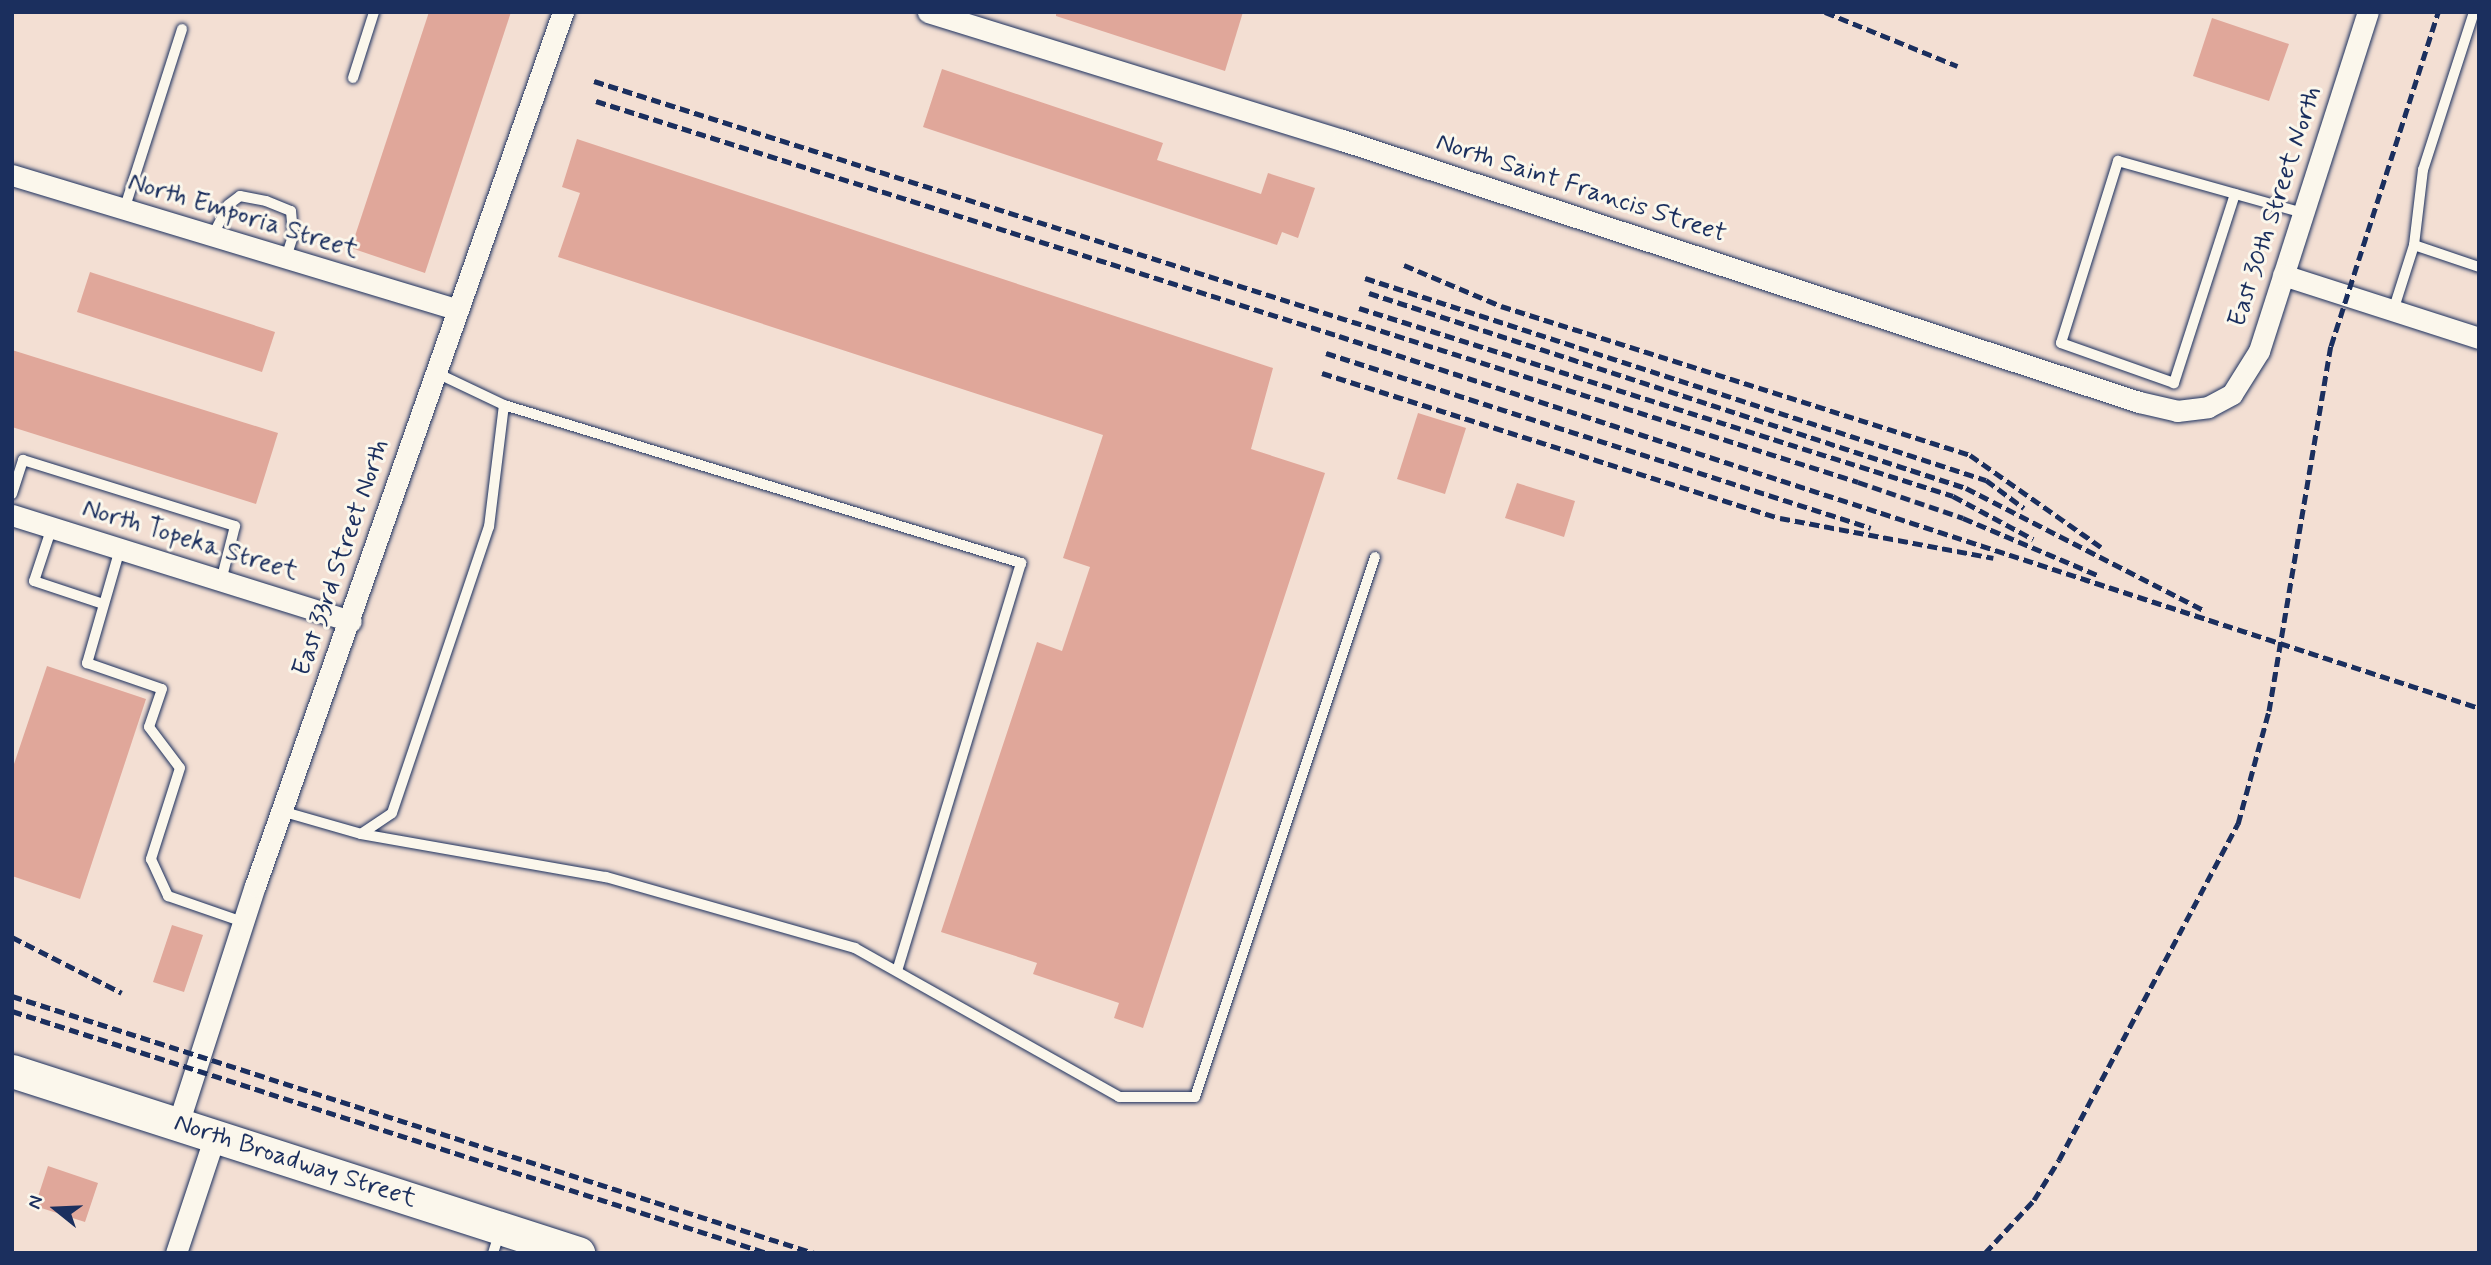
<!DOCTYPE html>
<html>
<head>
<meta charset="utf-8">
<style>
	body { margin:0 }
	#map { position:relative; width:2491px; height:1265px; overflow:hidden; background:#f3dfd3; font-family:Mynerve,sans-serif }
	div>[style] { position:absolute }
	.building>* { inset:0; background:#e0a79a }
	.roads { filter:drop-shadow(0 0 2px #1b2f5e) drop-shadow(0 0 2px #1b2f5e) }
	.service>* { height:10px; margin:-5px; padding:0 5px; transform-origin:5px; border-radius:5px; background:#fbf7ec }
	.minor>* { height:21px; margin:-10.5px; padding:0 10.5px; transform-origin:10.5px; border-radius:10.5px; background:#fbf7ec }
	.primary>* { height:33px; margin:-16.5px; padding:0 16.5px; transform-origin:16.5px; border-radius:16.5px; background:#fbf7ec }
	.rail>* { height:5px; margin-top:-2.5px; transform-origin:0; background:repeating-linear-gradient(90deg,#1b2f5e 0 10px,transparent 0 15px) }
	span { translate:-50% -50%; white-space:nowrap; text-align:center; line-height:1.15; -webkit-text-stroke:6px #fbf7ec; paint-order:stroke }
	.street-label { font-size:26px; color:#1b2f5e }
	.frame { position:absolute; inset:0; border:14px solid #1b2f5e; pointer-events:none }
	.north { position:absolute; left:21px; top:1174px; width:70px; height:70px; -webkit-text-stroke:5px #fbf7ec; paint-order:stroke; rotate:288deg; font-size:19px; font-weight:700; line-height:28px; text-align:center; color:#1b2f5e }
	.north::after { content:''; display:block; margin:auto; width:24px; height:32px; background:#1b2f5e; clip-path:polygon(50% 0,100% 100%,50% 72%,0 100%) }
</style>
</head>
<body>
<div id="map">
	<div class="building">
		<i style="clip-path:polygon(429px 12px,511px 12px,425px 273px,351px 248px)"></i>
		<i style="clip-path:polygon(1056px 12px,1243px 12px,1225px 71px,1056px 16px)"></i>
		<i style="clip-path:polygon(2212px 18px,2289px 44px,2269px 101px,2193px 76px)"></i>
		<i style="clip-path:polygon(942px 69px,1163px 143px,1157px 160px,1261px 194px,1268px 173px,1315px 188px,1298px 238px,1282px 232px,1277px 245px,923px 127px)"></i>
		<i style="clip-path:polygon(577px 139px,1273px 368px,1251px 449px,1325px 473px,1143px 1028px,1114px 1018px,1119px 1003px,1033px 974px,1037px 963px,941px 932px,1037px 642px,1062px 651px,1090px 567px,1063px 558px,1103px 435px,558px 257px,580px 193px,562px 187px)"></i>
		<i style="clip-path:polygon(90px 272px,275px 332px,262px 372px,77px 312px)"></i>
		<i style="clip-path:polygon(12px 350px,278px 433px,256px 504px,12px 427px)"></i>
		<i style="clip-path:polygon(1418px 413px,1466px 428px,1445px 494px,1397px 479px)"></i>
		<i style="clip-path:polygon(1517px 483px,1575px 501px,1564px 537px,1505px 518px)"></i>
		<i style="clip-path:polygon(47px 666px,146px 699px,80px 899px,12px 876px,12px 770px)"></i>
		<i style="clip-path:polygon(172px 925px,203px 935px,184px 992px,153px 982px)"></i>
		<i style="clip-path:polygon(48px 1166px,98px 1183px,85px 1222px,35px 1206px)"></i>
	</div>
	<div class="roads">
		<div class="service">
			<i style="left:353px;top:78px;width:69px;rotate:-72.3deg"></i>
			<i style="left:2235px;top:194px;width:199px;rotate:107.9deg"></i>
			<i style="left:2174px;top:383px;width:120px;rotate:-160.5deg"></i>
			<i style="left:2061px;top:343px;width:191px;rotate:-72.6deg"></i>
			<i style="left:2118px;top:161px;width:192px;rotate:15.7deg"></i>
			<i style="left:124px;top:210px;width:190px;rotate:-72.2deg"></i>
			<i style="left:212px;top:237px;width:36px;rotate:-63deg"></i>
			<i style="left:228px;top:205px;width:15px;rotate:-37deg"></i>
			<i style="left:240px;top:196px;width:26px;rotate:11deg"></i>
			<i style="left:266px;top:201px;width:27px;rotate:22deg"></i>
			<i style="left:291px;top:211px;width:25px;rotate:85deg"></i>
			<i style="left:293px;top:236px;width:25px;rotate:108deg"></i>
			<i style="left:2414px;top:245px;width:76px;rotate:-83.2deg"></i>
			<i style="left:2423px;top:170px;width:166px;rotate:-72.1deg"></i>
			<i style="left:2393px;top:311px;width:69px;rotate:-72.3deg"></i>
			<i style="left:2414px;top:245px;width:69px;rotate:18.7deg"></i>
			<i style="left:504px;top:405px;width:541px;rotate:16.99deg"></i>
			<i style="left:1021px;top:563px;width:426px;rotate:106.9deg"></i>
			<i style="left:12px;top:494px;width:36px;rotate:-72deg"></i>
			<i style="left:23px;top:460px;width:222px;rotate:17.3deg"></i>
			<i style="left:235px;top:526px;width:57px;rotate:104.3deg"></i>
			<i style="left:52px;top:527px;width:57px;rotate:108.4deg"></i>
			<i style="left:34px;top:581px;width:73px;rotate:18.4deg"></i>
			<i style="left:120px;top:549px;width:119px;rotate:106.1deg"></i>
			<i style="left:87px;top:663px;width:79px;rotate:19.1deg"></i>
			<i style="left:162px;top:689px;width:40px;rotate:108.9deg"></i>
			<i style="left:149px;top:727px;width:51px;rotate:52.9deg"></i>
			<i style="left:180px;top:768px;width:96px;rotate:107.7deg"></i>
			<i style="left:151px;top:859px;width:41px;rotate:65.3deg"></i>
			<i style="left:168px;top:896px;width:79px;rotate:19.1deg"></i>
			<i style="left:281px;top:811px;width:83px;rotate:16deg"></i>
			<i style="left:361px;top:834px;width:37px;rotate:-34deg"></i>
			<i style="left:392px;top:813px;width:302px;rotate:-71.3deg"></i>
			<i style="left:489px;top:527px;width:123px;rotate:-83deg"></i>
			<i style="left:504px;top:405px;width:74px;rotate:-154.5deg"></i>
			<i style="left:361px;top:834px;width:249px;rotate:10deg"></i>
			<i style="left:606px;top:877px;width:259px;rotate:15.9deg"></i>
			<i style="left:855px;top:948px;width:303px;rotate:29.4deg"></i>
			<i style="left:1119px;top:1097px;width:76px"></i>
			<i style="left:1195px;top:1097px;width:569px;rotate:-71.57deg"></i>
			<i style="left:493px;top:1253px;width:23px;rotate:-72deg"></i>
		</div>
		<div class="minor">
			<i style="left:928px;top:12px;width:433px;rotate:17.2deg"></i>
			<i style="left:1342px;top:140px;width:839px;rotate:18.2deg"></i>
			<i style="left:2139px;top:402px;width:39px;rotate:13deg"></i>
			<i style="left:2177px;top:411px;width:31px;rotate:-7deg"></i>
			<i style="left:2208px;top:407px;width:27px;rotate:-28deg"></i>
			<i style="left:2232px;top:394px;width:51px;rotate:-57.9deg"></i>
			<i style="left:2259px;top:351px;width:356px;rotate:-72.2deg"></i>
			<i style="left:12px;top:175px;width:466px;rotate:16.8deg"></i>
			<i style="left:2283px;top:275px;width:206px;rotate:17.8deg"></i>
			<i style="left:12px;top:515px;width:355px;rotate:17.4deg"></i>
			<i style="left:178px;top:1124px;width:250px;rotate:-72.1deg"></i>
			<i style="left:255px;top:886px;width:927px;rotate:-70.59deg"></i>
			<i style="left:176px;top:1253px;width:123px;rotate:-71.6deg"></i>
		</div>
		<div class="primary">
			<i style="left:12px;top:1071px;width:595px;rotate:17.83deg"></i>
		</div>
	</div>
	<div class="rail">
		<i style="left:1825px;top:12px;width:143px;rotate:22.2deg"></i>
		<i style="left:594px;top:81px;width:1326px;rotate:17.6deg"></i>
		<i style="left:1858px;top:482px;width:111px;rotate:18.9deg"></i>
		<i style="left:1963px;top:518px;width:146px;rotate:23deg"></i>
		<i style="left:596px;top:101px;width:779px;rotate:17.55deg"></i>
		<i style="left:1339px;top:336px;width:1199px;rotate:18.07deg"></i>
		<i style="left:1404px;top:265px;width:105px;rotate:22.9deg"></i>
		<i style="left:1501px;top:306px;width:492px;rotate:17.6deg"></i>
		<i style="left:1970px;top:455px;width:160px;rotate:35.1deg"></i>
		<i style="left:1365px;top:278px;width:653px;rotate:18.02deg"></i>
		<i style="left:1986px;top:480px;width:47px;rotate:36.4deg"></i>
		<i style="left:1369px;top:293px;width:628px;rotate:18.09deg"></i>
		<i style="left:1966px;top:488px;width:269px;rotate:27.2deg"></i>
		<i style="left:1359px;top:308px;width:623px;rotate:17.56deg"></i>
		<i style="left:1953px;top:496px;width:91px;rotate:28.3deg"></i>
		<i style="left:1326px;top:353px;width:572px;rotate:17.8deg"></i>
		<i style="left:1322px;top:373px;width:480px;rotate:17.6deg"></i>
		<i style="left:1780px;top:518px;width:217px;rotate:10.6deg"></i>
		<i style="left:12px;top:937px;width:123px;rotate:27deg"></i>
		<i style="left:12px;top:996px;width:842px;rotate:17.77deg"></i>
		<i style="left:12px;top:1011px;width:793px;rotate:17.77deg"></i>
		<i style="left:1985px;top:1253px;width:72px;rotate:-47.2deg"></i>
		<i style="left:2034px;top:1200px;width:47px;rotate:-58deg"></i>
		<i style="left:2059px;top:1160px;width:381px;rotate:-62deg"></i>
		<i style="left:2238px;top:824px;width:117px;rotate:-74.7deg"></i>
		<i style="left:2269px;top:711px;width:370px;rotate:-80.4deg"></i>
		<i style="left:2331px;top:346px;width:351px;rotate:-72.2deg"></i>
	</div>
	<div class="street-label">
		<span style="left:1581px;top:189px;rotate:18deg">North Saint Francis Street</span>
		<span style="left:2276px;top:207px;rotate:-72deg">East 30th Street North</span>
		<span style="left:243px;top:217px;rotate:17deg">North Emporia Street</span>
		<span style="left:190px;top:541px;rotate:17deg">North Topeka Street</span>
		<span style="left:342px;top:558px;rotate:-71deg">East 33rd Street North</span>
		<span style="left:295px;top:1162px;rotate:18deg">North Broadway Street</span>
	</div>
	<div class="frame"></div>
	<div class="north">N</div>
</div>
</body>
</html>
